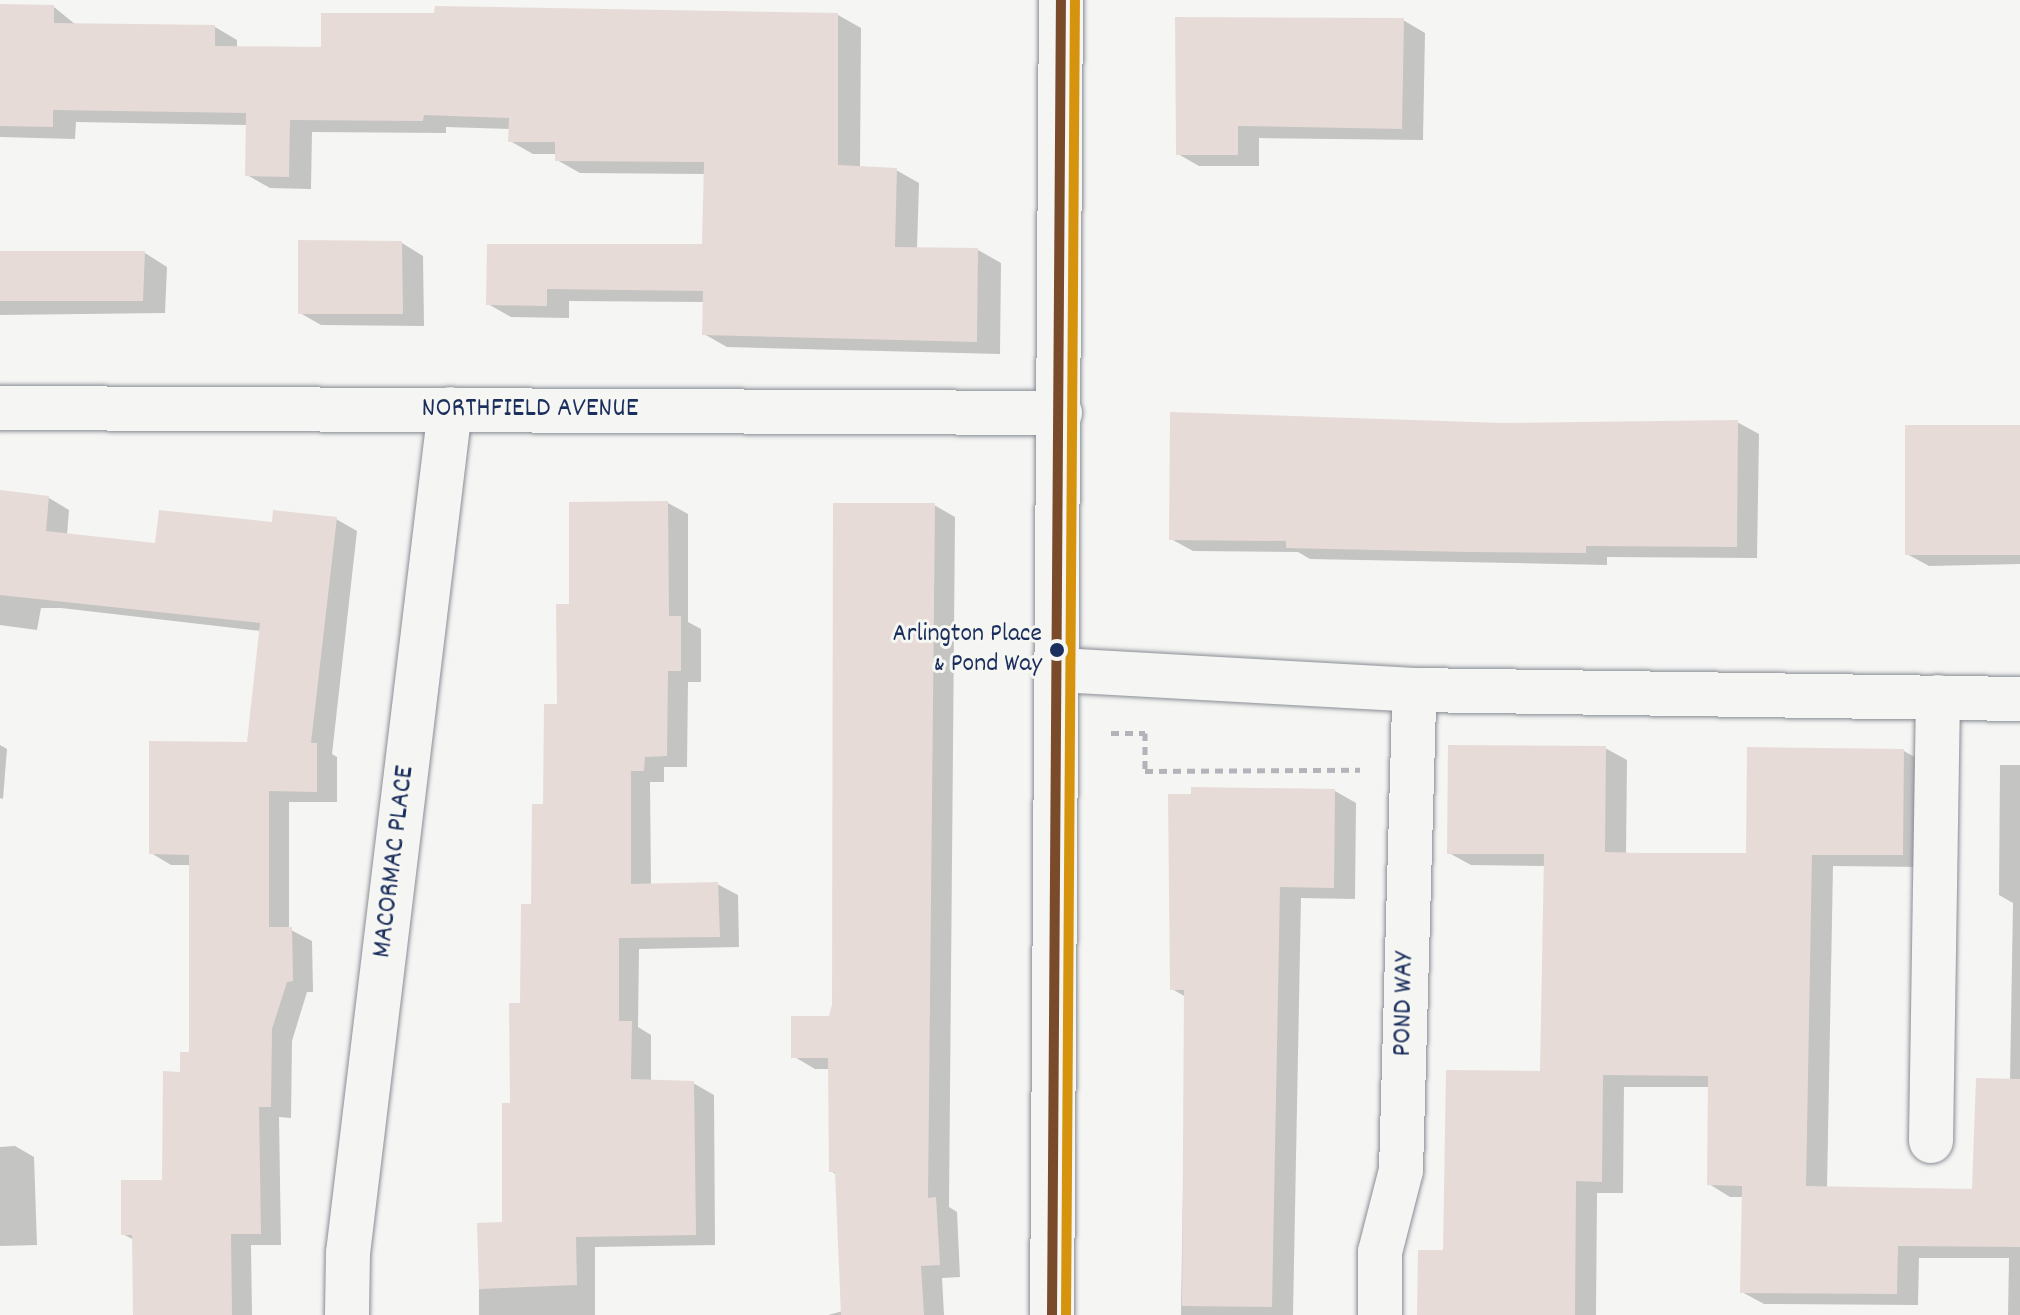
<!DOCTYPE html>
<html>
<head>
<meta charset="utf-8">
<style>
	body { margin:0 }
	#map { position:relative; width:2020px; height:1315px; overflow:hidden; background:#f5f5f3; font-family:Dekko,sans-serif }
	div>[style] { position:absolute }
	.shadow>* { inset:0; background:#0003 }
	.building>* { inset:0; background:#e7dbd8 }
	.path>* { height:5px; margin-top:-2.5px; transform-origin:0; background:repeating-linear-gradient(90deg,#b2b4b9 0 8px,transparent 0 14px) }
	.roads { filter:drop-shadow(0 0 2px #898d95) drop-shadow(0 0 2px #898d95) }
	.minor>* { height:44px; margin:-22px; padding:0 22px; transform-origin:22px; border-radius:22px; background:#f5f5f3 }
	.bus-1>* { height:10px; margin:-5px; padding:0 5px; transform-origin:5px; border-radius:5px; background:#7a4b2a }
	.bus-2>* { height:10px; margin:-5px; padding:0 5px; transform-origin:5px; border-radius:5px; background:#d6940e }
	.dots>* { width:22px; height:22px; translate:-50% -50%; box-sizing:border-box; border:4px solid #f6f6f2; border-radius:50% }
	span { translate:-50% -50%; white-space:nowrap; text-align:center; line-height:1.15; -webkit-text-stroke:6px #f6f6f2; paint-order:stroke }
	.bus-label { font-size:26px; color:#1b2f5e }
	.right { translate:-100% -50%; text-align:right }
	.street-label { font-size:28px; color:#1b2f5e }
</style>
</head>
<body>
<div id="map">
	<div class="shadow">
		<i style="clip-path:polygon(0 6px,54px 7px,76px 25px,215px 27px,237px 40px,237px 48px,323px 49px,838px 15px,861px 28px,860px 168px,896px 170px,919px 183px,917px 249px,978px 250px,1001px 263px,1000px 354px,727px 347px,704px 334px,705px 302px,569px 301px,569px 318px,511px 317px,488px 304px,704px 246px,705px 174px,580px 173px,557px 160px,557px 154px,533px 154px,510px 141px,510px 129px,446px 127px,446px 133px,312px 132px,311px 189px,270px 188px,247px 175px,248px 125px,76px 122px,75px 139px,0 137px)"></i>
		<i style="clip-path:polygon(1403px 20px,1425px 33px,1423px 140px,1259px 138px,1259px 166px,1199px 166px,1178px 154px)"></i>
		<i style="clip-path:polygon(402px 243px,423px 256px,424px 326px,321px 325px,300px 313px)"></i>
		<i style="clip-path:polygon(0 253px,145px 253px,167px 267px,165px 313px,0 315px)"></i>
		<i style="clip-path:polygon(1737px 422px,1759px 434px,1757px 558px,1607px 557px,1607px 565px,1310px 559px,1298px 552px,1193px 551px,1171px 539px,1503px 425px)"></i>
		<i style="clip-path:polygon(2020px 425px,2020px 564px,1929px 566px,1907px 554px,1907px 427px)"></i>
		<i style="clip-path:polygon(0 494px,49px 498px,69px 510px,67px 535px,157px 545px,336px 519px,357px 531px,332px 754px,337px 757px,337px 802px,289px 802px,289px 929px,312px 941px,313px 992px,307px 992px,292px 1041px,291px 1118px,279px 1117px,281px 1245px,251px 1245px,252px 1315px,135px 1315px,134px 1240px,123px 1234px,164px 1182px,182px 1074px,210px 1053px,191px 865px,171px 865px,151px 853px,249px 744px,261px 631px,61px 608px,41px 608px,37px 630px,0 625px)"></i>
		<i style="clip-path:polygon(668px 503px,688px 514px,688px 622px,701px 629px,701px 682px,688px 682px,687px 767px,664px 767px,664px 782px,650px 782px,651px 886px,717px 884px,738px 895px,739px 947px,639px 949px,638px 1027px,651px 1035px,651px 1082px,693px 1083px,714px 1095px,715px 1245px,595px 1247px,595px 1315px,479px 1315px,479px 1225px,504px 1223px,522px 1005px,571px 606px)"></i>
		<i style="clip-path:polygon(934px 505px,955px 517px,949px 1207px,957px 1212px,960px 1277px,942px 1278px,944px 1315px,828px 1315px,843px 1311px,837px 1175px,831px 1171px,830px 1069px,815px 1069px,793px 1056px,830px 1018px)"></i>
		<i style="clip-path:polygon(0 745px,7px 749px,3px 799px,0 798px)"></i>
		<i style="clip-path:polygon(1605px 748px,1627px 760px,1626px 855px,1748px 855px,1904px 751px,1925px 763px,1924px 867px,1833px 866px,1827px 1188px,1974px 1191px,2010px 1081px,2013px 903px,1999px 895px,2000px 765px,2020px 765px,2020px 1315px,2008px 1315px,2009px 1258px,1919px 1258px,1918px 1305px,1764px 1304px,1742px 1292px,1744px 1197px,1730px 1197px,1709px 1184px,1710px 1087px,1624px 1087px,1623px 1193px,1597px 1193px,1596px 1315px,1419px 1315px,1445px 1252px,1542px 1073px,1546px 866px,1471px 865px,1449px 853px)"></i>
		<i style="clip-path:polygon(1335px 791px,1356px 803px,1355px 899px,1301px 898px,1293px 1315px,1181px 1315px,1186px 997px,1172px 989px)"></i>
		<i style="clip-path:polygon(15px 1146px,34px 1157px,37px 1245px,0 1246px,0 1147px)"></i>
	</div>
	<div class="building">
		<i style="clip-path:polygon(0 4px,54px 5px,54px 23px,215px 25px,215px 46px,321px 47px,321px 13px,434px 13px,435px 6px,838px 13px,838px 165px,897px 168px,895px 247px,978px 248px,977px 342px,702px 335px,703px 291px,547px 289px,547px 306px,486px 305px,487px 244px,702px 244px,704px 162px,555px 161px,555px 142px,508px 142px,509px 118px,424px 115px,423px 121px,290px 120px,289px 177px,245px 176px,246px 113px,53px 110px,53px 127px,0 126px)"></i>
		<i style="clip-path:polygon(1175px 17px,1404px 18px,1402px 129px,1238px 126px,1238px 155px,1176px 155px)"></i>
		<i style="clip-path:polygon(298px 240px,402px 241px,403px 314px,298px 314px)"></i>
		<i style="clip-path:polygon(0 251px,145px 251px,143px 301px,0 301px)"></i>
		<i style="clip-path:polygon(1170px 412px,1503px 423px,1738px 420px,1737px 547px,1586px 546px,1586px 553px,1468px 552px,1286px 548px,1286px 541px,1169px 540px)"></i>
		<i style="clip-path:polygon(1905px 425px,2020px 425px,2020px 555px,1905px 555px)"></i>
		<i style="clip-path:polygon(0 490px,49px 496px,46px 531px,155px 543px,159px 510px,272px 522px,273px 510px,337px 517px,311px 743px,317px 743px,317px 792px,269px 791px,269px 927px,292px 927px,293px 981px,287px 982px,272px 1029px,271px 1107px,259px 1107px,261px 1234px,231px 1234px,232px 1315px,133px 1315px,132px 1235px,121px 1235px,121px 1180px,162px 1180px,163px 1071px,180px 1072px,180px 1052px,189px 1052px,189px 855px,149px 854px,149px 741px,247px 742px,260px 623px,0 595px)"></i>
		<i style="clip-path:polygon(668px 501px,669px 616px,681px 616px,681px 671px,668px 671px,667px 756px,645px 757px,644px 771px,631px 771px,631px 884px,718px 882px,720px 937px,619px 938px,619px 1021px,632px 1021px,631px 1079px,694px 1081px,696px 1235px,576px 1237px,577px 1285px,479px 1289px,477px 1223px,502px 1222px,502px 1103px,510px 1103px,509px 1003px,520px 1003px,521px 904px,531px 904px,532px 804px,543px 804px,544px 704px,557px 704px,556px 604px,569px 604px,569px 502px)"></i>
		<i style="clip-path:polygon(833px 503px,935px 503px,928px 1198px,936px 1197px,940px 1265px,921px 1266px,924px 1315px,841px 1315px,835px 1172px,829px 1172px,828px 1058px,791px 1058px,791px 1016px,829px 1016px,832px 1005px)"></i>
		<i style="clip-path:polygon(1448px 745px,1606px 746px,1605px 852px,1641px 853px,1746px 853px,1747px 747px,1904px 749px,1903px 855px,1812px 855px,1806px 1186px,1972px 1189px,1976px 1078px,2020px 1079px,2020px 1247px,1898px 1246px,1897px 1294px,1740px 1293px,1742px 1186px,1707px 1185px,1708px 1076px,1603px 1075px,1602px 1182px,1576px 1181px,1575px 1315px,1417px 1315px,1418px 1250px,1443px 1250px,1446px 1070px,1540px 1071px,1544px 854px,1447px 854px)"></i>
		<i style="clip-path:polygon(1191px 787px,1335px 789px,1334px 888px,1280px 887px,1272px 1307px,1182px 1306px,1184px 990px,1170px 990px,1168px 794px,1191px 794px)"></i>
	</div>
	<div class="path">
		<i style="left:1111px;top:733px;width:34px"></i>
		<i style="left:1145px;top:733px;width:38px;rotate:90deg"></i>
		<i style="left:1145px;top:771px;width:215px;rotate:-0.3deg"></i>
	</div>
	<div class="roads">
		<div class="minor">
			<i style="left:0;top:408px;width:1060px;rotate:0.27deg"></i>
			<i style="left:1059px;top:670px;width:356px;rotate:3.2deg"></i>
			<i style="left:1414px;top:690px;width:606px;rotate:0.85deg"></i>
			<i style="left:1931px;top:1141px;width:444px;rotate:-89.1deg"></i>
			<i style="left:347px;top:1315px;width:62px;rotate:-89.1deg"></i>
			<i style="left:348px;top:1253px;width:850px;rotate:-83.11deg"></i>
			<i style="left:1052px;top:1315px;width:1315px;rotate:-89.61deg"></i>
			<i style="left:1380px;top:1315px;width:63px;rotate:-90deg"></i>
			<i style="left:1380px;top:1252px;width:85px;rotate:-75.6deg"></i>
			<i style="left:1401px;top:1170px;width:480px;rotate:-88.4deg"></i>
		</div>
	</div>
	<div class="bus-1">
		<i style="left:1052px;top:1315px;width:1315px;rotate:-89.61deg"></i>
	</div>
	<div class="bus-2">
		<i style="left:1066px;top:1315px;width:1315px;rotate:-89.61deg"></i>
	</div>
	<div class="dots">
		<i style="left:1057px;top:650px;background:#1b2f5e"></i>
	</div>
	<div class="bus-label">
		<span class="right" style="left:1042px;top:650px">Arlington Place<br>&amp; Pond Way</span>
	</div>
	<div class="street-label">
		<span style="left:530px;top:410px">NORTHFIELD AVENUE</span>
		<span style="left:395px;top:862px;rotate:-83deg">MACORMAC PLACE</span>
		<span style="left:1405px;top:1004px;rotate:-89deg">POND WAY</span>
	</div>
</div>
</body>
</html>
